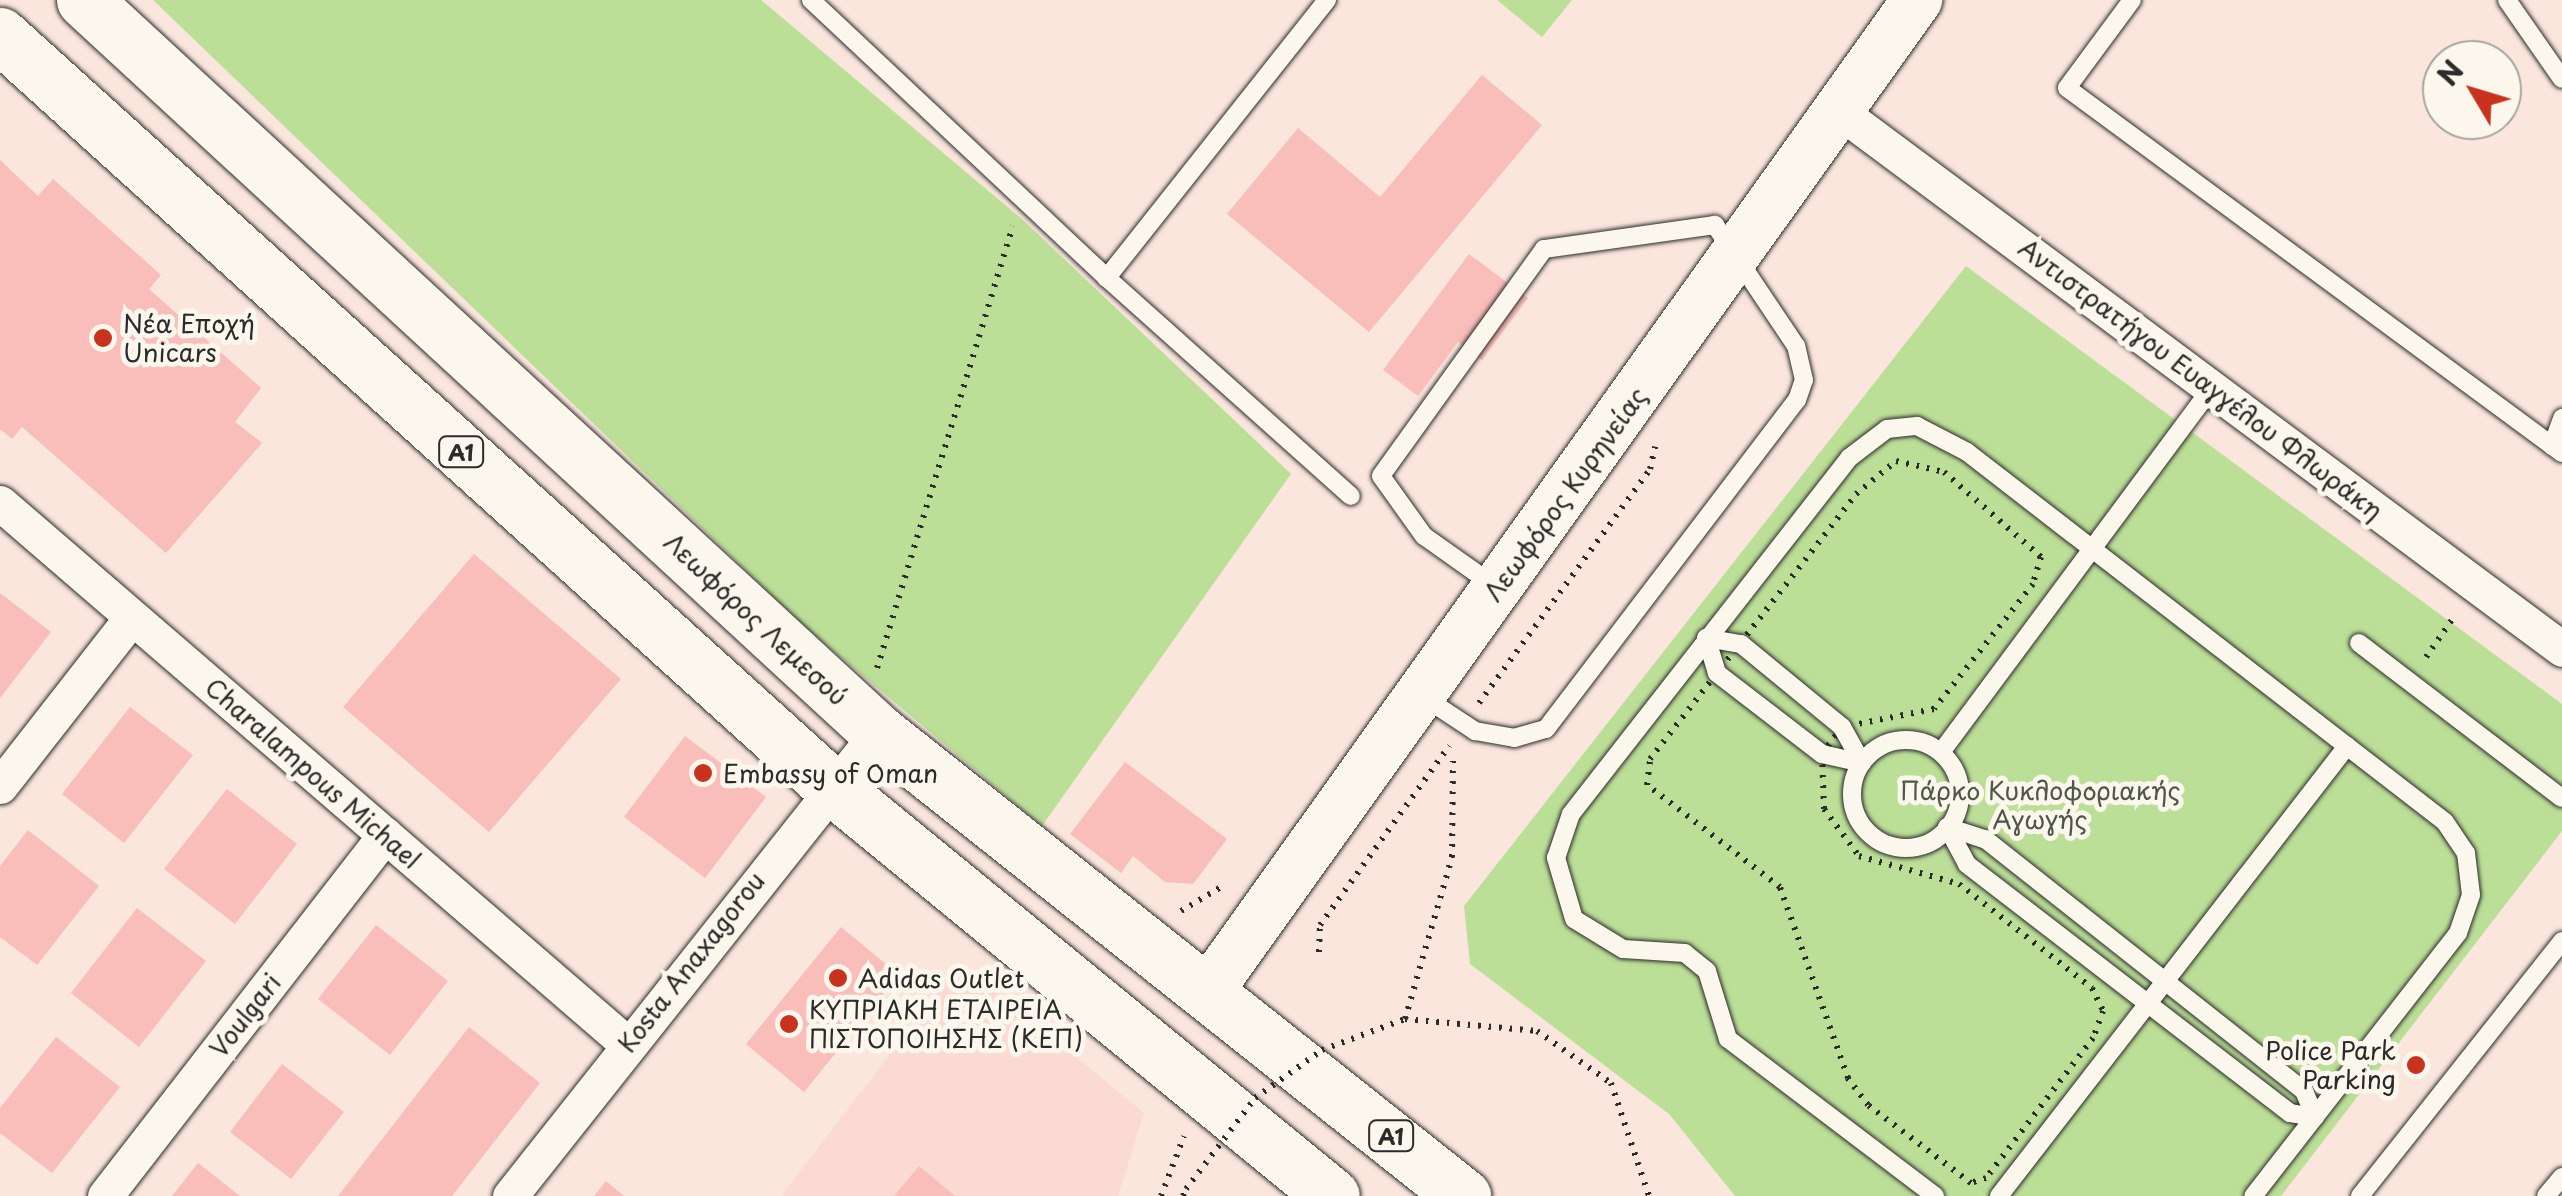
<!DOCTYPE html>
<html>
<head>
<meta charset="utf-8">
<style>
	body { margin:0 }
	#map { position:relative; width:2562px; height:1196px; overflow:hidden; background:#fae6dd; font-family:"Playpen Sans",sans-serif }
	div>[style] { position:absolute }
	.built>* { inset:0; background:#fadad2 }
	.green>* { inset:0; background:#bcdf98 }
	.building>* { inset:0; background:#f9bdba }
	.path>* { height:6px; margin-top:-3px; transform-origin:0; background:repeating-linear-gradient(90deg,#2b2b2b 0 2.5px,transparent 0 10.5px) }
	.roads { filter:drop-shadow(0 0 2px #2b2b2b) drop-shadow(0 0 2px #2b2b2b) }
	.lane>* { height:18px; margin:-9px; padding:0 9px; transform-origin:9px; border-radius:9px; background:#fbf7ec }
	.lane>.ring { margin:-9px; padding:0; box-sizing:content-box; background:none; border:18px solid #fbf7ec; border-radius:50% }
	.street>* { height:35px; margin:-17.5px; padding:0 17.5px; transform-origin:17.5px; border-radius:17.5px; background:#fbf7ec }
	.secondary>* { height:50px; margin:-25px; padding:0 25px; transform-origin:25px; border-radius:25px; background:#fbf7ec }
	.primary>* { height:55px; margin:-27.5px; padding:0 27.5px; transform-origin:27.5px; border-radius:27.5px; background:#fbf7ec }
	.path-bridge>* { height:6px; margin-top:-3px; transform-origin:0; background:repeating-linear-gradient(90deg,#2b2b2b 0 2.5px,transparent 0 10.5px) }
	.dots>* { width:28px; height:28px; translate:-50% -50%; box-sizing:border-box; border:5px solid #fbf7ec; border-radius:50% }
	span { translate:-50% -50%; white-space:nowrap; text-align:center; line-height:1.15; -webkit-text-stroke:10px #fbf7ec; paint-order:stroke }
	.shield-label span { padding:2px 8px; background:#fbf7ec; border:2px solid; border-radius:8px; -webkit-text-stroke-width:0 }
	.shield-label { font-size:22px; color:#2b2b2b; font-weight:700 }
	.poi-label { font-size:25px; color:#2b2b2b }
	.left { translate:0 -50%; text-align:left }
	.right { translate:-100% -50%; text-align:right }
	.street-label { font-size:25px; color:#2b2b2b }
	.park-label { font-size:25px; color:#4f5846 }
	.north { position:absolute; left:2422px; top:40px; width:100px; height:100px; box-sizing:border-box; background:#fbf7ec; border:2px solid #a8a59f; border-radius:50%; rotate:308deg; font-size:28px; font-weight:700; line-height:40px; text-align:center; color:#2b2b2b }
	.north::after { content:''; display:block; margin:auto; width:35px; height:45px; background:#c8321e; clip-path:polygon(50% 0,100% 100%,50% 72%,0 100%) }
</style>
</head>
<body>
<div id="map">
	<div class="built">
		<i style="clip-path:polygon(961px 962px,1144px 1113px,1118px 1196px,781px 1196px)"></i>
	</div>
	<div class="green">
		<i style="clip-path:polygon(153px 0,761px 0,1023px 220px,1291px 474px,1042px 826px,806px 628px)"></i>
		<i style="clip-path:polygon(1497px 0,1572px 0,1542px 37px)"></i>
		<i style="clip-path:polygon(1966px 266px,2562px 704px,2562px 831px,2281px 1196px,1735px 1196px,1669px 1114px,1470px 964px,1464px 906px)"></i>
	</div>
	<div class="building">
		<i style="clip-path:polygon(1482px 75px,1542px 125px,1369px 332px,1227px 214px,1298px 128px,1380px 197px)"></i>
		<i style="clip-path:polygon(0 160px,38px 196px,53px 179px,161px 275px,149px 289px,261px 388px,235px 422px,262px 443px,166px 553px,22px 427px,12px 439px,0 429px)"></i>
		<i style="clip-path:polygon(1469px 254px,1528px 298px,1482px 360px,1458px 342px,1418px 396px,1383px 370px)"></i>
		<i style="clip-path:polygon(474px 554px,621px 679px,489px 832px,343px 707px)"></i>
		<i style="clip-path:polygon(0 593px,51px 632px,0 698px)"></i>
		<i style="clip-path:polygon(130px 707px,193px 755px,124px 843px,62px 794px)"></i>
		<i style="clip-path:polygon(685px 736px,766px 797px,705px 878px,624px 817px)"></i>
		<i style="clip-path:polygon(1125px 762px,1227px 839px,1193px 884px,1165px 882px,1133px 856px,1121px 873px,1070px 834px)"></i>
		<i style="clip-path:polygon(227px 789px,297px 844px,235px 924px,164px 869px)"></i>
		<i style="clip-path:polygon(28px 830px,99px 886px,37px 965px,0 937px,0 866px)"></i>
		<i style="clip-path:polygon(137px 908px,206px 961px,139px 1047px,71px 993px)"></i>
		<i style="clip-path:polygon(376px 925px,448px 981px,390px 1055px,318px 999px)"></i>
		<i style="clip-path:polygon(841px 927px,899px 975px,804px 1092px,746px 1044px)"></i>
		<i style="clip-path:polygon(469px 1027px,540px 1083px,452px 1196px,338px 1196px)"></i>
		<i style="clip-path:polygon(56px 1037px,120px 1087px,52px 1173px,0 1133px,0 1108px)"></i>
		<i style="clip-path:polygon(282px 1064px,344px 1112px,291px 1179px,230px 1132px)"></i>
		<i style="clip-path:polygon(198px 1163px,240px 1196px,172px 1196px)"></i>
		<i style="clip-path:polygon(919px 1166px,955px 1196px,894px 1196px)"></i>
		<i style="clip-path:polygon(606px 1181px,624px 1196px,594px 1196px)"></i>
	</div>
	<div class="path">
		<i style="left:1896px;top:461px;width:49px;rotate:12.9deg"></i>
		<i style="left:1944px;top:472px;width:129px;rotate:41.2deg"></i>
		<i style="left:2041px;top:557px;width:28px;rotate:107deg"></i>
		<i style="left:2033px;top:584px;width:159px;rotate:128.4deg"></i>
		<i style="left:1934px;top:709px;width:94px;rotate:168.9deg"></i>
		<i style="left:1842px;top:727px;width:34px;rotate:127deg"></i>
		<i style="left:1822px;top:754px;width:55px;rotate:87.9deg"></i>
		<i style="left:1824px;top:809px;width:59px;rotate:53.3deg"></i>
		<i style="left:1859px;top:856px;width:104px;rotate:15.6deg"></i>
		<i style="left:1959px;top:884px;width:169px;rotate:38deg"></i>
		<i style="left:2092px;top:988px;width:25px;rotate:64deg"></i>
		<i style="left:2103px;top:1011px;width:29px;rotate:110deg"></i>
		<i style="left:2093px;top:1038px;width:176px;rotate:127.4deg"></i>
		<i style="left:1986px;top:1178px;width:16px;rotate:162deg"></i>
		<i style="left:1971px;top:1183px;width:129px;rotate:-142.9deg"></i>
		<i style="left:1868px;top:1105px;width:34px;rotate:-127deg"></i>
		<i style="left:1848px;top:1078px;width:203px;rotate:-109.6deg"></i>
		<i style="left:1780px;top:887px;width:168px;rotate:-142.5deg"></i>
		<i style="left:1647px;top:785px;width:26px;rotate:-83deg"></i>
		<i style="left:1650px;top:759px;width:336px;rotate:-52.1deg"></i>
		<i style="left:1856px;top:494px;width:52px;rotate:-39.5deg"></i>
		<i style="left:2426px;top:657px;width:52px;rotate:-55.1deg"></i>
		<i style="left:877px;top:668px;width:462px;rotate:-72.9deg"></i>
		<i style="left:1479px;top:703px;width:290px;rotate:-53.8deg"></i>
		<i style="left:1650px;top:469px;width:23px;rotate:-77deg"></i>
		<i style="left:1181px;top:911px;width:52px;rotate:-31deg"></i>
		<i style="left:1319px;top:952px;width:27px;rotate:-88deg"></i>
		<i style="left:1320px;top:925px;width:221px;rotate:-54.2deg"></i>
		<i style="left:1405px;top:1019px;width:169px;rotate:-73.8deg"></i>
		<i style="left:1452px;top:857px;width:96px;rotate:-89.4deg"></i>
		<i style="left:1611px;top:1083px;width:119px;rotate:71.4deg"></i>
		<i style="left:1161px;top:1196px;width:64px;rotate:-69deg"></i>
		<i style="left:1183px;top:1196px;width:8px;rotate:-67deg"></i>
	</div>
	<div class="roads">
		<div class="lane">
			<i style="left:811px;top:0;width:406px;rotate:43.2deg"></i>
			<i style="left:1327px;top:0;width:355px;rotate:128.4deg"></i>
			<i style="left:1107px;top:278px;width:327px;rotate:41.8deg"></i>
			<i style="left:2132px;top:0;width:109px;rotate:126.5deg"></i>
			<i style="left:2067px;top:88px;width:615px;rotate:36.4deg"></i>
			<i style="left:2507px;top:0;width:96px;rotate:55.2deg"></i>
			<i style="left:2552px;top:446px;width:30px;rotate:-70deg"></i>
			<i style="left:1706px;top:638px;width:36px;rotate:10deg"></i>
			<i style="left:1741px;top:644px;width:131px;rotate:39.4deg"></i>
			<i style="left:1842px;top:727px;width:41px;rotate:60.9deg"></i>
			<i style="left:1862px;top:763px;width:41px;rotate:-167.3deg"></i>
			<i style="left:1822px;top:754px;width:133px;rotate:-142.4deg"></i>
			<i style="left:1717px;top:673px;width:37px;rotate:-107deg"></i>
			<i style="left:2359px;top:643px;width:255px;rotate:37.4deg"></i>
			<i style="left:1422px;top:696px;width:64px;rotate:33.4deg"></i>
			<i style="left:1475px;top:731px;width:40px;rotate:10deg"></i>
			<i style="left:1514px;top:738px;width:33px;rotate:-16deg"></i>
			<i style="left:1546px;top:729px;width:414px;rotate:-52.7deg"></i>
			<i style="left:1797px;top:400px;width:21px;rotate:-71deg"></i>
			<i style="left:1804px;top:380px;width:35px;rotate:-103deg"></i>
			<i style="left:1796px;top:346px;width:146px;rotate:-123.8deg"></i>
			<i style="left:1715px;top:225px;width:173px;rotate:172deg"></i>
			<i style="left:1544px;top:249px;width:279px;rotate:125.7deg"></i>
			<i style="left:1381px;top:476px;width:74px;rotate:54.4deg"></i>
			<i style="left:1424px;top:536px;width:88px;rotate:35.3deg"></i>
			<i class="ring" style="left:1852px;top:740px;width:90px;height:90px"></i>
			<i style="left:1942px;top:751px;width:453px;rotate:-53.4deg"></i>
			<i style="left:1947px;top:827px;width:40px;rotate:18deg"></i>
			<i style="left:1985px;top:839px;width:407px;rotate:38.3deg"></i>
			<i style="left:2304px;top:1091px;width:28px;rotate:67deg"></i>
			<i style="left:2315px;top:1117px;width:25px;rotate:-171deg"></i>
			<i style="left:2290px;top:1113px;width:408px;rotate:-142.4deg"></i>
			<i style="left:1967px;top:864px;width:42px;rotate:-118.4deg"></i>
			<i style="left:1935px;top:1196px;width:260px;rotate:-142.8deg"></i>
			<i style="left:1728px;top:1039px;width:71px;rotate:-107.2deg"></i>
			<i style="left:1707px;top:971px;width:28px;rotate:-141deg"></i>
			<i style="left:1685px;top:953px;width:62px;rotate:-176.3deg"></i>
			<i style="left:1623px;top:949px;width:57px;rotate:-148.5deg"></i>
			<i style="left:1574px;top:919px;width:64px;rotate:-106.4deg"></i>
			<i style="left:1556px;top:858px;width:46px;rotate:-71.2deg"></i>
			<i style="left:1571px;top:814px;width:452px;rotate:-52deg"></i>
			<i style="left:1849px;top:458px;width:48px;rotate:-37.3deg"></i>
			<i style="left:1887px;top:429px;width:30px;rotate:-6deg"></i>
			<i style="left:1917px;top:426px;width:56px;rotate:27.5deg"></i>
			<i style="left:1967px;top:452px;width:604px;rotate:37.74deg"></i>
			<i style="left:2445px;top:822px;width:37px;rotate:56deg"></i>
			<i style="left:2466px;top:853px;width:42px;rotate:83.2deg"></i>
			<i style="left:2471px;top:895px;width:40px;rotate:108.9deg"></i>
			<i style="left:2458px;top:933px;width:333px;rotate:127.9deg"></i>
			<i style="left:1999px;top:1196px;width:569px;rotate:-52.28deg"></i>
			<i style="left:2360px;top:1196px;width:325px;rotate:-51.6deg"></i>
			<i style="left:2546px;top:1196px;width:25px;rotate:-50deg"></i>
		</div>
		<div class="street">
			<i style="left:1839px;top:111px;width:901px;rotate:36.65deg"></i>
			<i style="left:0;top:503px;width:827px;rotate:40.78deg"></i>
			<i style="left:0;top:786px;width:214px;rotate:-52deg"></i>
			<i style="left:105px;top:1196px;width:457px;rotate:-52.2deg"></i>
			<i style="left:510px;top:1196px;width:592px;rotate:-51.58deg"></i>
		</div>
		<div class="secondary">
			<i style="left:1211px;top:987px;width:1214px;rotate:-54.42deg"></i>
		</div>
		<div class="primary">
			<i style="left:84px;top:0;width:1080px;rotate:42.67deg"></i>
			<i style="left:878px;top:732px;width:747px;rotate:38.42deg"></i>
			<i style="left:0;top:35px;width:1120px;rotate:42.11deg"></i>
			<i style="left:831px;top:786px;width:647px;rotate:39.3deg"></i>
		</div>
	</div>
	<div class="path-bridge">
		<i style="left:1186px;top:1189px;width:114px;rotate:-52.8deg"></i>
		<i style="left:1255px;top:1098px;width:82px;rotate:-35.6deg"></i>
		<i style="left:1322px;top:1050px;width:89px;rotate:-20.5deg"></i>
		<i style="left:1405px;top:1019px;width:133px;rotate:5.2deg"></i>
		<i style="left:1537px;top:1031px;width:90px;rotate:35.1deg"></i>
	</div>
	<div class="dots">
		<i style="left:103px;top:338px;background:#c8321e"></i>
		<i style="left:703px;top:773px;background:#c8321e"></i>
		<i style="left:838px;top:978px;background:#c8321e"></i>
		<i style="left:789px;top:1024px;background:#c8321e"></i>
		<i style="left:2416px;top:1065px;background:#c8321e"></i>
	</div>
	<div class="shield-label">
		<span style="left:461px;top:452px">A1</span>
		<span style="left:1391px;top:1136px">A1</span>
	</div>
	<div class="poi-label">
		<span class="left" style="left:123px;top:338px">Νέα Εποχή<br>Unicars</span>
		<span class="left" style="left:723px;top:773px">Embassy of Oman</span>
		<span class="left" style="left:858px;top:978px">Adidas Outlet</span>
		<span class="left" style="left:809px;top:1024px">ΚΥΠΡΙΑΚΗ ΕΤΑΙΡΕΙΑ<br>ΠΙΣΤΟΠΟΙΗΣΗΣ (ΚΕΠ)</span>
		<span class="right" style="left:2396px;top:1065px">Police Park<br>Parking</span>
	</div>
	<div class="street-label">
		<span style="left:2201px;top:379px;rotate:37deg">Αντιστρατήγου Ευαγγέλου Φλωράκη</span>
		<span style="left:1565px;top:494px;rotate:-54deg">Λεωφόρος Κυρηνείας</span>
		<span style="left:756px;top:619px;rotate:43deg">Λεωφόρος Λεμεσού</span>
		<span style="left:313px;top:773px;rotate:41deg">Charalampous Michael</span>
		<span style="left:691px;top:962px;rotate:-52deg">Kosta Anaxagorou</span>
		<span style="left:245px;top:1015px;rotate:-52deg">Voulgari</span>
	</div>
	<div class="park-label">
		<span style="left:2040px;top:805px">Πάρκο Κυκλοφοριακής<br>Αγωγής</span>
	</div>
	<div class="north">N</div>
</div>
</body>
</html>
